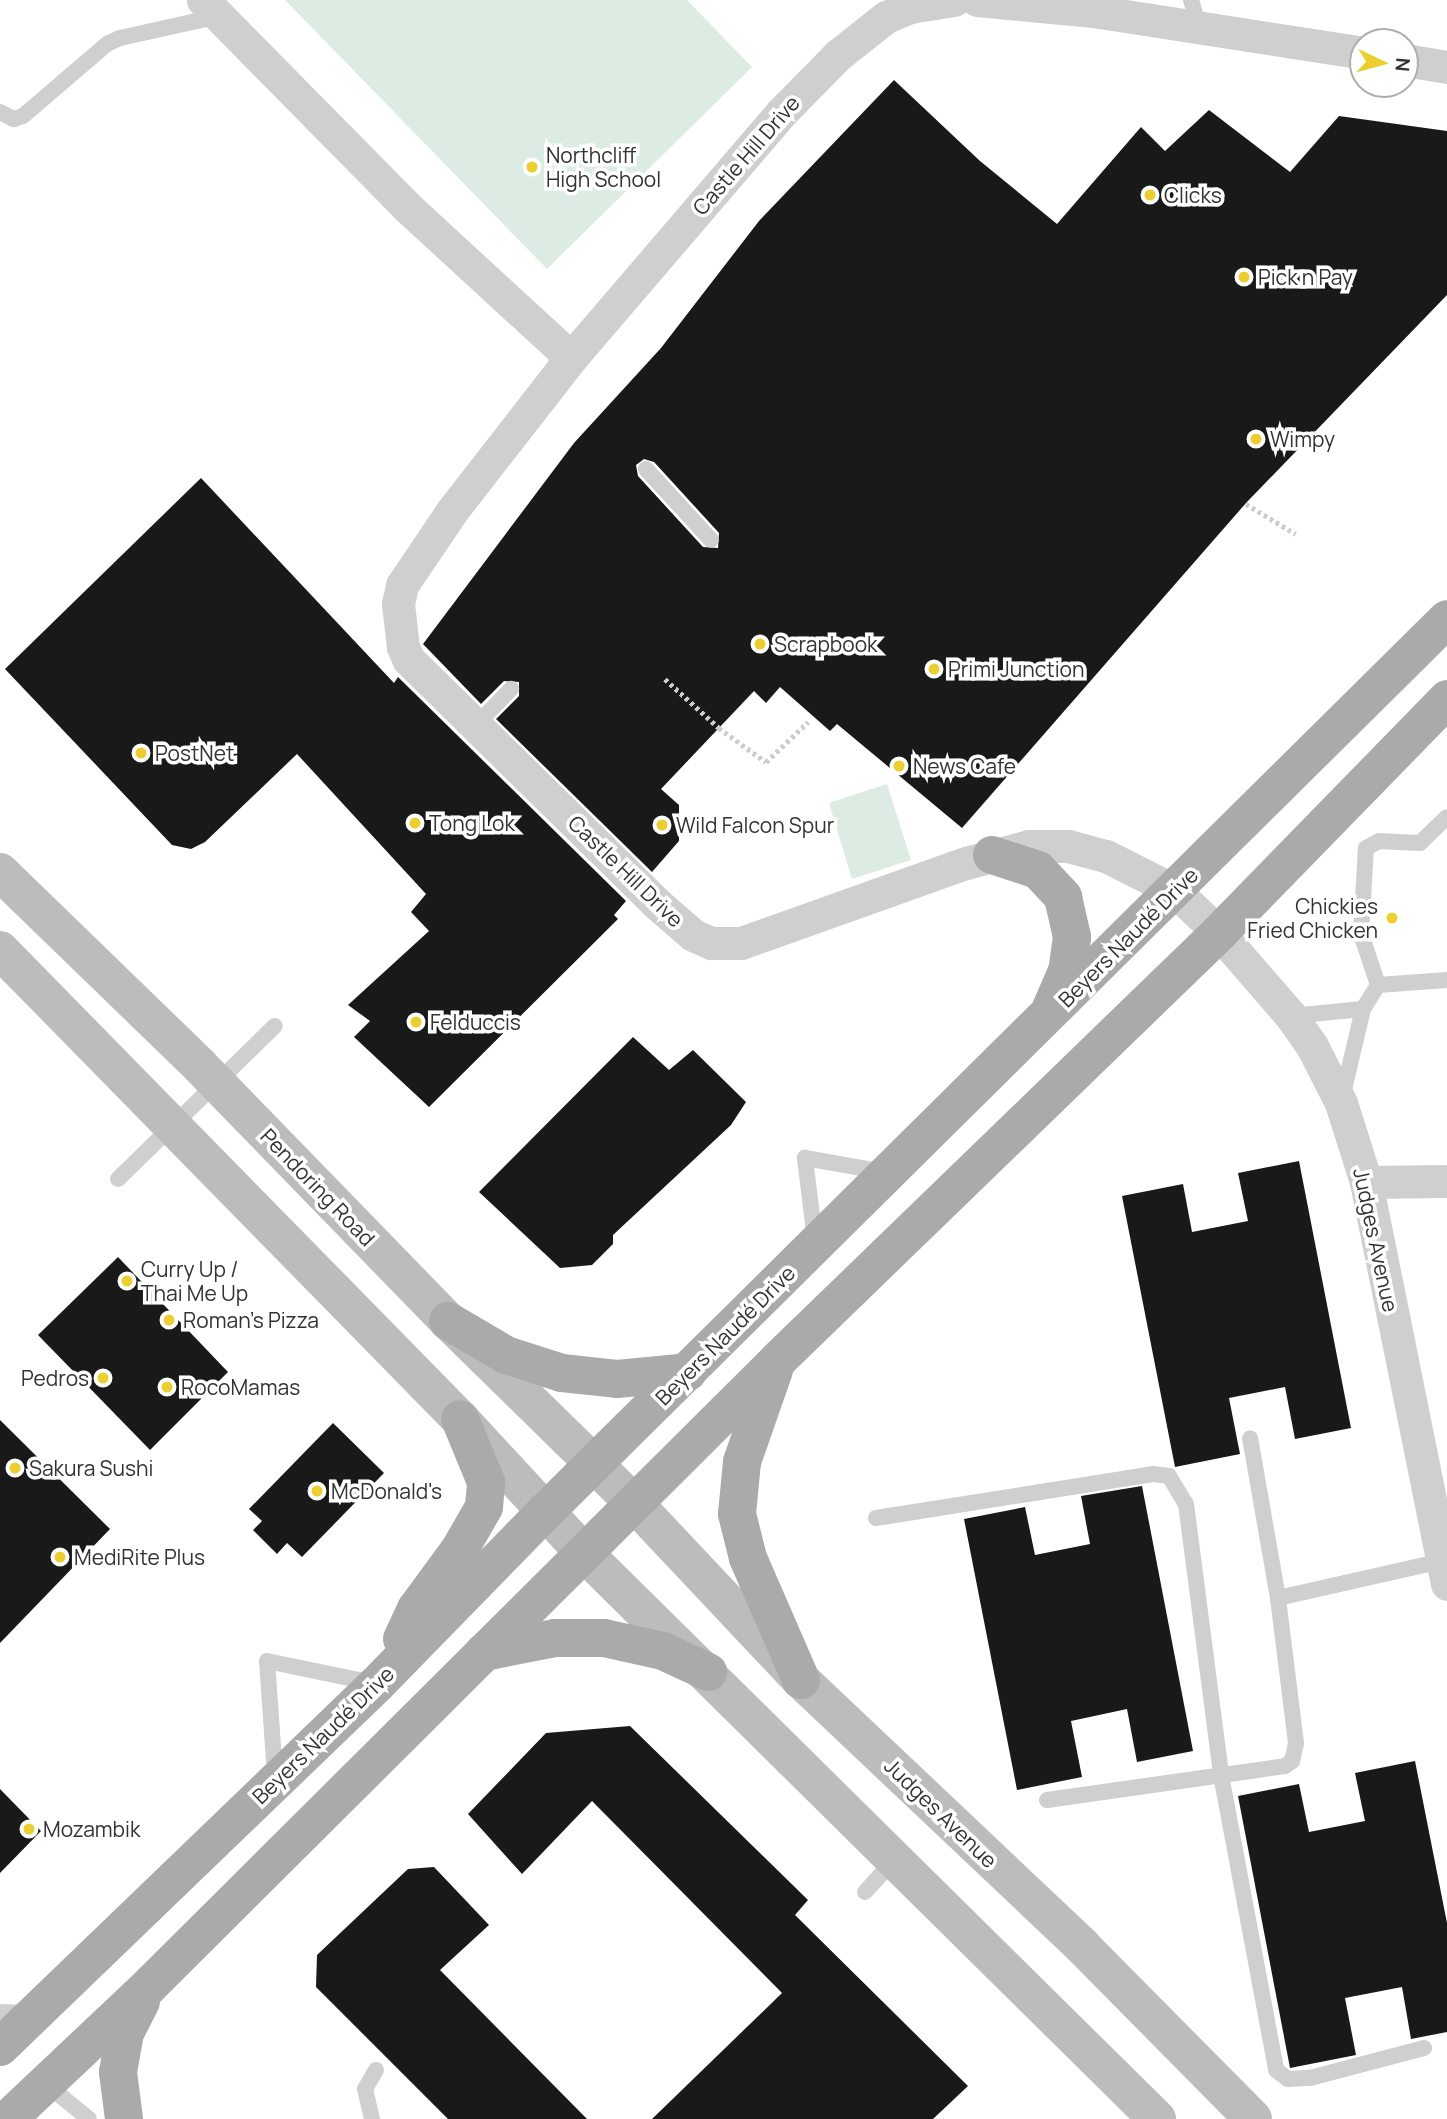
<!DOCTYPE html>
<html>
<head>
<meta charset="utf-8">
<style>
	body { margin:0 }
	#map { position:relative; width:1447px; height:2119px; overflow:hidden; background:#fff; font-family:Manrope,sans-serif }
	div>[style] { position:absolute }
	.green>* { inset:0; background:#ddece3 }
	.building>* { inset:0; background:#191919 }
	.path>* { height:4.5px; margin-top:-2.25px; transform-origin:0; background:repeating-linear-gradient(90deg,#ccc 0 3.5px,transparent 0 7px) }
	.service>* { height:16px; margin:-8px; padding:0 8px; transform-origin:8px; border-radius:8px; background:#cfcfcf }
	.minor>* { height:33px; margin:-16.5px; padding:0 16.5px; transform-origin:16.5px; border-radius:16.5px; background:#cfcfcf }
	.secondary>* { height:38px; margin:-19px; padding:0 19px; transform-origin:19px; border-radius:19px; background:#bcbcbc }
	.primary>* { height:38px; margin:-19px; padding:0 19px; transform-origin:19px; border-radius:19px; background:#aaa }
	.dots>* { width:19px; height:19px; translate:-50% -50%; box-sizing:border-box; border:4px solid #fff; border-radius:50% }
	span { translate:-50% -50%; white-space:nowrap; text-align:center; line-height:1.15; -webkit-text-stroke:7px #fff; paint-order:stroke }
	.poi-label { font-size:21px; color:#323232 }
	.left { translate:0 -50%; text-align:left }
	.right { translate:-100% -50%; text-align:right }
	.street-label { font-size:21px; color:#323232 }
	.north { position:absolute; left:1349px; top:28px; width:70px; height:70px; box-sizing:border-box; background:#fff; border:2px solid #adadad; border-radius:50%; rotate:95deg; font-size:19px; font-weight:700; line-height:28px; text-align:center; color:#323232 }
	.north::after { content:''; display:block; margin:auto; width:24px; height:32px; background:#ecce31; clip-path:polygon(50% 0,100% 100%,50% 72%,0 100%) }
</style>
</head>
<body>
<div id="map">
	<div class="green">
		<i style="clip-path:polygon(285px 0,687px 0,752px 67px,547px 269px)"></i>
		<i style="clip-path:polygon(887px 784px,911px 860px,852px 879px,829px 803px)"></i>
	</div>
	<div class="building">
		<i style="clip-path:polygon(evenodd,894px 80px,980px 161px,1057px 224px,1141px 127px,1165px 151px,1209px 110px,1290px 172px,1339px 116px,1447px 131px,1447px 295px,1246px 503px,962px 828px,837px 724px,830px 731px,780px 687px,766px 703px,754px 691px,661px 789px,679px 805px,679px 841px,652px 872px,496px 719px,519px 696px,519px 682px,504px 681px,481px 704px,423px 644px,574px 443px,661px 348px,759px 221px,894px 80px,644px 459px,654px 462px,719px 533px,718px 548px,703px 547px,638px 476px,636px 465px,644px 459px)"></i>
		<i style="clip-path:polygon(201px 478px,394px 683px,398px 677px,626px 901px,614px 915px,618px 919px,429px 1107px,354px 1037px,370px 1021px,348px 1005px,429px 931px,411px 912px,426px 894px,297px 754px,205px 842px,191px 849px,172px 845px,5px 669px)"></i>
		<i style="clip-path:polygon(633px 1037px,669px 1070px,693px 1050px,746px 1102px,731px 1125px,613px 1235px,613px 1244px,592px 1265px,560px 1268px,479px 1192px)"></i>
		<i style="clip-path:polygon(1299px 1161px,1351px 1428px,1295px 1439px,1285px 1387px,1229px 1398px,1240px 1454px,1175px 1467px,1122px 1196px,1183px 1184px,1192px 1232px,1248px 1221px,1238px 1173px)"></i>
		<i style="clip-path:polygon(118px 1257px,228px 1372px,150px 1450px,38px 1335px)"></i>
		<i style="clip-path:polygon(0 1420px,110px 1529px,0 1643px)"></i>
		<i style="clip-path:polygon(333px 1423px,384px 1473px,302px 1557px,287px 1543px,277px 1554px,253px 1530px,262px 1521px,249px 1509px)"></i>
		<i style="clip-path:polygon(1142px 1486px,1193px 1751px,1137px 1762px,1127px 1709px,1071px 1721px,1082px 1777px,1017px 1790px,964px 1519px,1025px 1507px,1035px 1555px,1090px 1544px,1081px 1496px)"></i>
		<i style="clip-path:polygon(630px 1726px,808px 1900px,795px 1915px,968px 2086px,933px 2119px,652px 2119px,782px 1993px,592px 1801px,522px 1874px,468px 1814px,546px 1733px)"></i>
		<i style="clip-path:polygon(1415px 1761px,1447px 1923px,1447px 2032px,1411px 2039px,1402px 1987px,1345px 1998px,1356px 2055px,1290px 2068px,1238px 1796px,1299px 1784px,1309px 1832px,1365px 1821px,1355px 1773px)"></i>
		<i style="clip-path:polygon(0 1789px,41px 1831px,0 1873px)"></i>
		<i style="clip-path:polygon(434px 1867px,489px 1925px,440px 1970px,587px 2119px,448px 2119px,316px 1987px,317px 1955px,408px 1869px)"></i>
	</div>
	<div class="path">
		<i style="left:1246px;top:504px;width:58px;rotate:31deg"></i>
		<i style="left:665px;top:679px;width:73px;rotate:42.2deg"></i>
		<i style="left:719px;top:728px;width:58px;rotate:35.9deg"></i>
		<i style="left:766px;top:762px;width:58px;rotate:-43.6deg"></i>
	</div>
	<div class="service">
		<i style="left:1191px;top:0;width:28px;rotate:73deg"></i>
		<i style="left:0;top:112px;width:16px;rotate:27deg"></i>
		<i style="left:14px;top:119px;width:9px;rotate:-18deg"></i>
		<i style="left:23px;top:116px;width:111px;rotate:-40.6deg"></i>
		<i style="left:107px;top:44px;width:14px;rotate:-25deg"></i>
		<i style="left:120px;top:38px;width:101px;rotate:-12.5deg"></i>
		<i style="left:646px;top:469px;width:96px;rotate:47.5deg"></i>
		<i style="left:475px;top:726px;width:52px;rotate:-45.8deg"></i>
		<i style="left:1378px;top:985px;width:54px;rotate:-108.4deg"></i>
		<i style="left:1361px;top:934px;width:86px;rotate:-86.7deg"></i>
		<i style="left:1366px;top:848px;width:15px;rotate:-28deg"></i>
		<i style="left:1379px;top:841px;width:41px;rotate:2.8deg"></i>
		<i style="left:1420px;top:843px;width:37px;rotate:-44deg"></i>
		<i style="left:1378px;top:985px;width:69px;rotate:-4.1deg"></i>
		<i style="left:1291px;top:1016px;width:72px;rotate:-5.6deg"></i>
		<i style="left:1342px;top:1098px;width:91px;rotate:-76.7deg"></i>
		<i style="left:1363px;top:1009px;width:28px;rotate:-58deg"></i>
		<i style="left:118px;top:1179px;width:219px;rotate:-44.3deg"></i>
		<i style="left:815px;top:1240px;width:83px;rotate:-97deg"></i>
		<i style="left:805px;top:1158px;width:80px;rotate:10deg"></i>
		<i style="left:876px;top:1518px;width:280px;rotate:-9deg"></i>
		<i style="left:1153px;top:1474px;width:16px;rotate:7deg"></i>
		<i style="left:1169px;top:1476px;width:33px;rotate:59deg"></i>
		<i style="left:1186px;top:1504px;width:273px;rotate:82.6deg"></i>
		<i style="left:1221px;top:1775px;width:300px;rotate:79.4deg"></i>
		<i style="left:1276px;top:2070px;width:15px;rotate:37deg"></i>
		<i style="left:1288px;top:2079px;width:22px;rotate:-3deg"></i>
		<i style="left:1310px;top:2078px;width:118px;rotate:-14.7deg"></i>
		<i style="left:1278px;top:1598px;width:168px;rotate:-12.7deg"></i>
		<i style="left:275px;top:1775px;width:114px;rotate:-94deg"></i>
		<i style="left:267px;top:1661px;width:108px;rotate:11.7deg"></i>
		<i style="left:1047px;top:1800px;width:240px;rotate:-8.1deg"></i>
		<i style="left:1285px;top:1766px;width:9px;rotate:-36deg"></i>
		<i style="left:1292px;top:1761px;width:18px;rotate:-77deg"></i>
		<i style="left:1296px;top:1743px;width:146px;rotate:-97.1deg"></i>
		<i style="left:1278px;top:1598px;width:162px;rotate:-99.9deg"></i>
		<i style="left:865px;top:1892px;width:43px;rotate:-47.8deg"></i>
		<i style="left:0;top:2012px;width:29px;rotate:2deg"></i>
		<i style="left:46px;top:2084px;width:55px;rotate:39.1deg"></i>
		<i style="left:372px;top:2119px;width:31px;rotate:-103deg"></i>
		<i style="left:365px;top:2089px;width:22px;rotate:-60deg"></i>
	</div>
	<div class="minor">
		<i style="left:203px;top:0;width:291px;rotate:45.4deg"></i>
		<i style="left:407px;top:207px;width:223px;rotate:42.6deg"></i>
		<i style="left:954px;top:0;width:45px;rotate:171deg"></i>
		<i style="left:910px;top:7px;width:26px;rotate:157deg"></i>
		<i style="left:886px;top:17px;width:61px;rotate:141.6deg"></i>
		<i style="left:838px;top:55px;width:81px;rotate:134.5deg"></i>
		<i style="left:781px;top:113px;width:323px;rotate:130.6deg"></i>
		<i style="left:571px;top:358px;width:194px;rotate:127.9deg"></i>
		<i style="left:452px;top:511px;width:89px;rotate:124deg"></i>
		<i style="left:402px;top:585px;width:19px;rotate:102deg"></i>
		<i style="left:398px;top:604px;width:43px;rotate:83.4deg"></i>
		<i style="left:403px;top:647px;width:13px;rotate:67deg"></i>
		<i style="left:408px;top:659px;width:346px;rotate:44.5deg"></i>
		<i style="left:655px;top:902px;width:50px;rotate:41deg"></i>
		<i style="left:693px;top:935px;width:20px;rotate:24deg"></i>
		<i style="left:711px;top:943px;width:30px"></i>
		<i style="left:741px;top:943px;width:239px;rotate:-19.6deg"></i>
		<i style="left:966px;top:863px;width:65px;rotate:-15.1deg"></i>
		<i style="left:1029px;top:846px;width:39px"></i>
		<i style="left:1068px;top:846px;width:39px;rotate:15deg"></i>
		<i style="left:1106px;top:856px;width:77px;rotate:26.9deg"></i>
		<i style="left:1175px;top:891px;width:61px;rotate:43.7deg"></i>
		<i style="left:1219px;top:933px;width:110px;rotate:49.1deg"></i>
		<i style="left:1291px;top:1016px;width:37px;rotate:55deg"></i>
		<i style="left:1312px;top:1046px;width:64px;rotate:63deg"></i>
		<i style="left:1341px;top:1103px;width:83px;rotate:72.4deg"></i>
		<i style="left:1366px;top:1182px;width:410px;rotate:78.6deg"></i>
		<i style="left:977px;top:0;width:117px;rotate:5.4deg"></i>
		<i style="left:1093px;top:11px;width:273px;rotate:8.8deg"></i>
		<i style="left:1405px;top:60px;width:43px;rotate:9.5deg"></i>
		<i style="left:1366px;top:1182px;width:81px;rotate:-0.7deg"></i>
	</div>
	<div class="secondary">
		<i style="left:0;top:872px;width:279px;rotate:44.1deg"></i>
		<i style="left:200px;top:1066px;width:356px;rotate:45.8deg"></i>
		<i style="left:448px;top:1321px;width:260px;rotate:44.4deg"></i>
		<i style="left:634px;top:1503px;width:243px;rotate:46.7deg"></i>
		<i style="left:801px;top:1680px;width:387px;rotate:43.4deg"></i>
		<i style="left:1082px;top:1946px;width:243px;rotate:45.3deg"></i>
		<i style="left:0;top:950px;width:657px;rotate:45.56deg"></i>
		<i style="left:460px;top:1419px;width:181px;rotate:47.2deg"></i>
		<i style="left:583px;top:1552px;width:807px;rotate:44.65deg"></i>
	</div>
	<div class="primary">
		<i style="left:992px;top:855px;width:48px;rotate:18.1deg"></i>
		<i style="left:1038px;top:870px;width:37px;rotate:47deg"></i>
		<i style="left:1063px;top:897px;width:41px;rotate:77.3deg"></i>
		<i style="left:1072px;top:937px;width:34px;rotate:98deg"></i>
		<i style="left:1067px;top:971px;width:40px;rotate:113.4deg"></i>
		<i style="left:448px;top:1321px;width:67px;rotate:30.4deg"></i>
		<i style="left:506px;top:1355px;width:59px;rotate:17.8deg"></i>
		<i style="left:562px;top:1373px;width:55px;rotate:6.2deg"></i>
		<i style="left:617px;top:1379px;width:71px;rotate:-5.6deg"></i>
		<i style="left:774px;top:1370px;width:97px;rotate:109.2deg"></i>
		<i style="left:742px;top:1462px;width:52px;rotate:95.5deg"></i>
		<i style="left:737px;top:1514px;width:45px;rotate:76deg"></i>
		<i style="left:748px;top:1558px;width:133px;rotate:66.5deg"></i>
		<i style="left:402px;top:1639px;width:33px;rotate:-65deg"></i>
		<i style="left:416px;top:1609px;width:74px;rotate:-53.7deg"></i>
		<i style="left:460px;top:1549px;width:48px;rotate:-60.3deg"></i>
		<i style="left:484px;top:1507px;width:25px;rotate:-85deg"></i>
		<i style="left:486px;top:1482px;width:68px;rotate:-112.4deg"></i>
		<i style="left:484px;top:1652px;width:72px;rotate:-11.2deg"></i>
		<i style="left:555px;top:1638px;width:49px"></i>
		<i style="left:604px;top:1638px;width:60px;rotate:12.4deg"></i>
		<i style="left:663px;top:1651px;width:50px;rotate:25deg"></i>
		<i style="left:0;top:2047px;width:523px;rotate:-43.92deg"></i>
		<i style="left:377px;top:1684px;width:240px;rotate:-45.7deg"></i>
		<i style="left:545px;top:1512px;width:1269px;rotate:-44.71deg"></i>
		<i style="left:8px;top:2119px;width:192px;rotate:-43.3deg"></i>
		<i style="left:148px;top:1987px;width:890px;rotate:-44.86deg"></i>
		<i style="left:779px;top:1359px;width:612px;rotate:-44.07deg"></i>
		<i style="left:1219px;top:933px;width:327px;rotate:-45.7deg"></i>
		<i style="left:124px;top:2119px;width:47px;rotate:-97.3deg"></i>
		<i style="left:118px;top:2072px;width:40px;rotate:-80deg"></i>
		<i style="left:125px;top:2033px;width:35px;rotate:-63deg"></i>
	</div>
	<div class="dots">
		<i style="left:532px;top:167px;background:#ecce31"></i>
		<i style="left:1150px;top:195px;background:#ecce31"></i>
		<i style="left:1244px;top:277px;background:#ecce31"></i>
		<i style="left:1256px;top:439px;background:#ecce31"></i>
		<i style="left:760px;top:644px;background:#ecce31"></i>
		<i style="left:934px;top:669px;background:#ecce31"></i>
		<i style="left:141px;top:753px;background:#ecce31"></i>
		<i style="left:899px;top:766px;background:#ecce31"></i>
		<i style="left:415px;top:823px;background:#ecce31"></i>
		<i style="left:662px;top:825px;background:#ecce31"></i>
		<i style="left:1392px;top:918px;background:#ecce31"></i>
		<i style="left:416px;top:1022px;background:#ecce31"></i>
		<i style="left:127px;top:1281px;background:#ecce31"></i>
		<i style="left:169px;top:1320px;background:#ecce31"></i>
		<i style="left:103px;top:1378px;background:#ecce31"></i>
		<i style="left:167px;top:1387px;background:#ecce31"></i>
		<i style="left:15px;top:1468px;background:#ecce31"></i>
		<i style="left:317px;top:1491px;background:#ecce31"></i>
		<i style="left:60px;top:1557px;background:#ecce31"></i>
		<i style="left:29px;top:1829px;background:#ecce31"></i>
	</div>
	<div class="poi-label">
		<span class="left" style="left:546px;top:167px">Northcliff<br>High School</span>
		<span class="left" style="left:1164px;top:195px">Clicks</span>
		<span class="left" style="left:1258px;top:277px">Pick n Pay</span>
		<span class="left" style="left:1270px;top:439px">Wimpy</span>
		<span class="left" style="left:774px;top:644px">Scrapbook</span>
		<span class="left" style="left:948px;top:669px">Primi Junction</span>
		<span class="left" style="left:155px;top:753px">PostNet</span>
		<span class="left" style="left:913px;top:766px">News Cafe</span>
		<span class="left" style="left:429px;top:823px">Tong Lok</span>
		<span class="left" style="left:676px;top:825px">Wild Falcon Spur</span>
		<span class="right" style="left:1378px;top:918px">Chickies<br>Fried Chicken</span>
		<span class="left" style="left:430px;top:1022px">Felduccis</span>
		<span class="left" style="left:141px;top:1281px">Curry Up /<br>Thai Me Up</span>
		<span class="left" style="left:183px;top:1320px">Roman's Pizza</span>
		<span class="right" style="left:89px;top:1378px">Pedros</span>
		<span class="left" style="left:181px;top:1387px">RocoMamas</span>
		<span class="left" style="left:29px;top:1468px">Sakura Sushi</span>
		<span class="left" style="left:331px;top:1491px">McDonald's</span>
		<span class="left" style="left:74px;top:1557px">MediRite Plus</span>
		<span class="left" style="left:43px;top:1829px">Mozambik</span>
	</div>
	<div class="street-label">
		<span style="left:746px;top:155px;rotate:-49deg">Castle Hill Drive</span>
		<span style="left:626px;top:871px;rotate:44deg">Castle Hill Drive</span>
		<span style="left:1128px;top:937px;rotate:-45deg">Beyers Naudé Drive</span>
		<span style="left:318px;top:1187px;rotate:46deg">Pendoring Road</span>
		<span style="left:1376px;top:1240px;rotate:78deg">Judges Avenue</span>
		<span style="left:725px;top:1335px;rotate:-45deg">Beyers Naudé Drive</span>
		<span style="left:323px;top:1735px;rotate:-44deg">Beyers Naudé Drive</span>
		<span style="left:941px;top:1813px;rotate:44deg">Judges Avenue</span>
	</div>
	<div class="north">N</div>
</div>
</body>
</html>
